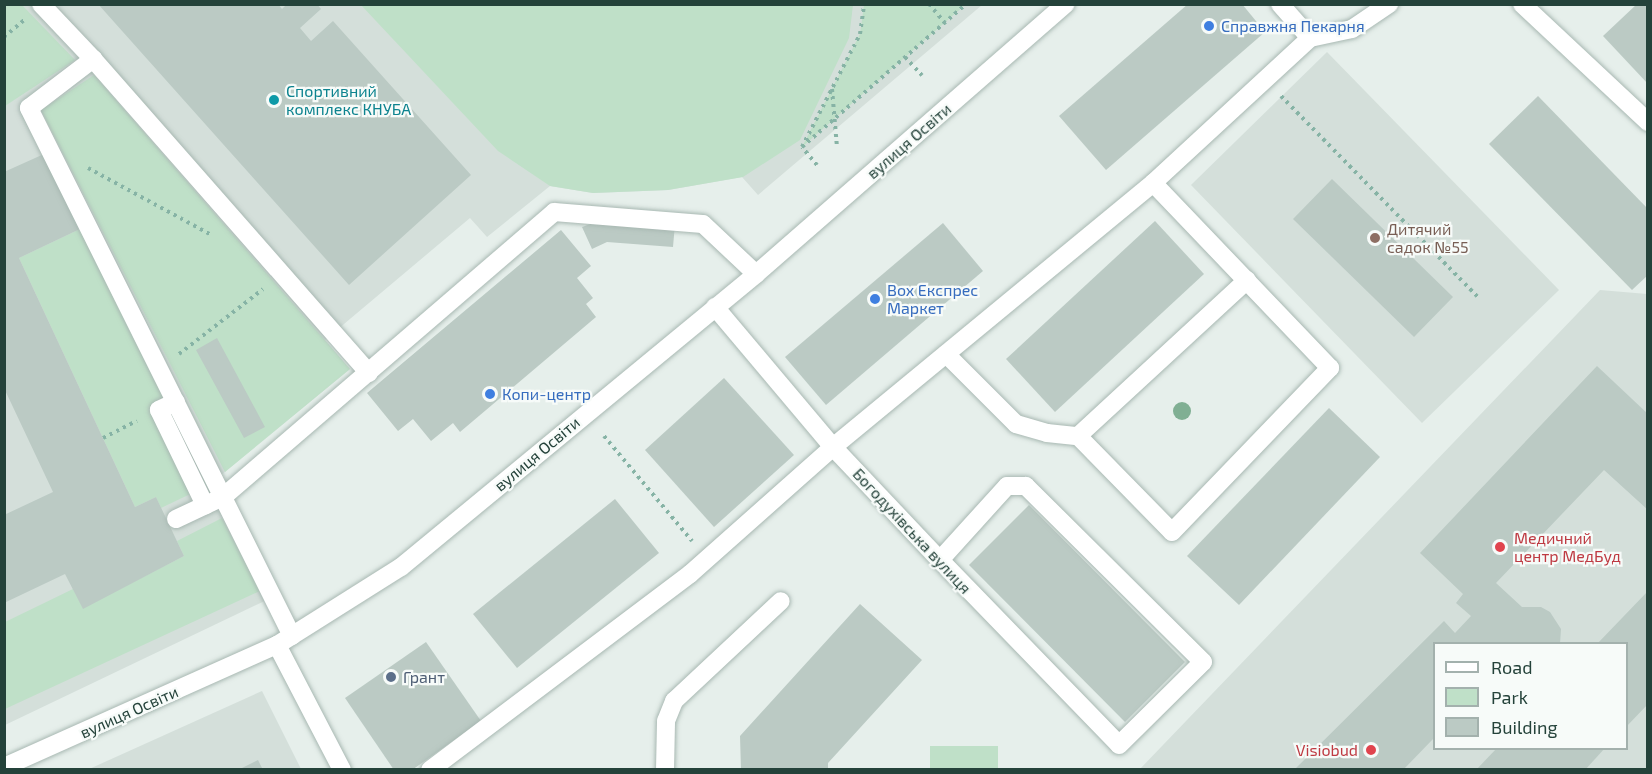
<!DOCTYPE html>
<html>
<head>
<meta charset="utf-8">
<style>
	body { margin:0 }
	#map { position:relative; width:1652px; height:774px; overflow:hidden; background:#e6efeb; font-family:"Exo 2",sans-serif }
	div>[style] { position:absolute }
	.built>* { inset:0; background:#d4dfda }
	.green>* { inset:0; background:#bfe0c8 }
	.building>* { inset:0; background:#bbcac4 }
	.path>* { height:4px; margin-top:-2px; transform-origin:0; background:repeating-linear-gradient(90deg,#86b3a5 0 3px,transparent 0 7.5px) }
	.roads { filter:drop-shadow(0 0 2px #a8b8b2) drop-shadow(0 0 2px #a8b8b2) }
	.minor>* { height:18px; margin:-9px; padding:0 9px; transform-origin:9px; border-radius:9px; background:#fff }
	.trees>* { width:18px; height:18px; margin:-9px; border-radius:50%; background:#80af93 }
	.dots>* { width:16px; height:16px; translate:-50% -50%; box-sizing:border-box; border:3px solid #f7fbf9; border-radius:50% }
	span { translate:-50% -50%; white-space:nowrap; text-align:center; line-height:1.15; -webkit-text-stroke:4.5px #f7fbf9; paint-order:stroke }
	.shop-label { font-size:16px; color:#366cbe }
	.left { translate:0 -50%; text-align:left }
	.culture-label { font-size:16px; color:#0d838f }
	.street-label { font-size:16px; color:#24423a }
	.education-label { font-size:16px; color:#785e54 }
	.health-label { font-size:16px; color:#be3a42 }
	.right { translate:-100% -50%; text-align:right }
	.service-label { font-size:16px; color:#4e5e75 }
	.frame { position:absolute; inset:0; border:6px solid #24423a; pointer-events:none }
	.legend { position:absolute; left:1433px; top:642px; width:195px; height:108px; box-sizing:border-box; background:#f7fbf9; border:2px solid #a3b1ad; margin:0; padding:8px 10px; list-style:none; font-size:18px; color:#24423a }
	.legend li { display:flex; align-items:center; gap:12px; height:30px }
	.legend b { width:30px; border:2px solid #a3b1ad }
</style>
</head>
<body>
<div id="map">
	<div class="built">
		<i style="clip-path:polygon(5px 5px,982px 5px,758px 195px,742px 177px,668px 190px,593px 193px,550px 186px,487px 237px,470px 218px,325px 340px,350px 369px,215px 480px,273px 597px,5px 725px)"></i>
		<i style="clip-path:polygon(1327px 52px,1559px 290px,1422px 423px,1191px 185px)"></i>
		<i style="clip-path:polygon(evenodd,1600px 290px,1647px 294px,1647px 769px,1139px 770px,1600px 290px,1434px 644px,1626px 644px,1626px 748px,1434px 748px,1434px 644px)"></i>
		<i style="clip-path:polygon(262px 691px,301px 769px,87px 770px)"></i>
	</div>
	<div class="green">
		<i style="clip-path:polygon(5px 4px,22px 5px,75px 60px,5px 106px)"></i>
		<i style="clip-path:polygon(361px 5px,853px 5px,849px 38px,800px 140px,743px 177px,668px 190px,593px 193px,550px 186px,498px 151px)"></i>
		<i style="clip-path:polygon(864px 5px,965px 5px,802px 147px,860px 34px)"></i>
		<i style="clip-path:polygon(94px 75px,350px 369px,225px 472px,41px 110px)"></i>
		<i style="clip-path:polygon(80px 229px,207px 486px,161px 508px,156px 497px,135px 507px,19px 258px)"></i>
		<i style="clip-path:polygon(222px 518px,260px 591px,5px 709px,5px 622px,73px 589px,83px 608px,184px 556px,177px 541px)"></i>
		<i style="clip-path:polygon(930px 746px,998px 746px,998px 769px,930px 769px)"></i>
	</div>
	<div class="building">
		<i style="clip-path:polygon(98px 4px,278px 4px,282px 9px,287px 4px,317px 4px,321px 9px,300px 28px,311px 41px,333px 21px,471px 175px,349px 285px)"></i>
		<i style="clip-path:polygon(1188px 4px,1242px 4px,1265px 32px,1106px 170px,1059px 116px)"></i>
		<i style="clip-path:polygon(1637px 4px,1648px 4px,1648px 84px,1603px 36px)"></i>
		<i style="clip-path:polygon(1538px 96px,1648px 209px,1648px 275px,1632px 290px,1489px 144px)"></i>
		<i style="clip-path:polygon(44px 154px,80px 229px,19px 258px,135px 507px,156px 497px,184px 556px,83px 609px,65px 574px,4px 603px,4px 515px,53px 492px,4px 388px,4px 172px)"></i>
		<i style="clip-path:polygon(1332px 179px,1453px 297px,1414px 337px,1293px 219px)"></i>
		<i style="clip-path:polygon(604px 219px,675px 224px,673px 247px,607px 242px,592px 249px,582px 227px)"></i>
		<i style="clip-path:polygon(1155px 221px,1204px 274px,1055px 412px,1006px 359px)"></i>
		<i style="clip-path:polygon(943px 223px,983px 271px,826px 405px,785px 357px)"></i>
		<i style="clip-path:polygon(561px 230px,591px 266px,577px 278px,593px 298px,586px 304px,596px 317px,460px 432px,453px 423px,431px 441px,413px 419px,398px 431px,367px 393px)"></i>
		<i style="clip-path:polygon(217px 338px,265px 427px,244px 438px,196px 350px)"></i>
		<i style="clip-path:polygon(1597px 366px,1648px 414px,1648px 510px,1604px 470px,1496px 583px,1522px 607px,1541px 607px,1550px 612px,1561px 629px,1560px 644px,1434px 644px,1434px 738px,1403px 770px,1294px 770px,1444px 621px,1455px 633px,1471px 616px,1456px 603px,1463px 594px,1420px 553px)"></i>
		<i style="clip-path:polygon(724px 378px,794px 455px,714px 527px,645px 450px)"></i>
		<i style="clip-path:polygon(1329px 408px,1380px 457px,1239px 605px,1187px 556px)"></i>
		<i style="clip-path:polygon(615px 499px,659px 553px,517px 668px,473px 614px)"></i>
		<i style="clip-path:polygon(1029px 505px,1185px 662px,1125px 722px,969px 565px)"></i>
		<i style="clip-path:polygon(1648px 591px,1648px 704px,1626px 727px,1626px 644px,1597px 644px)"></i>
		<i style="clip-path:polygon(860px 604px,922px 660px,828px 763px,828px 770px,741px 770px,740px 736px)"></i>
		<i style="clip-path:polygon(426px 642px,481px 721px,412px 770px,394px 770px,345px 698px)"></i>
		<i style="clip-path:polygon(1497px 748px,1605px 748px,1585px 770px,1476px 770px)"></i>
		<i style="clip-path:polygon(258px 760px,263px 770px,238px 770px)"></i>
	</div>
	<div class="path">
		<i style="left:929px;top:4px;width:25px;rotate:50deg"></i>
		<i style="left:4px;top:37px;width:26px;rotate:-40deg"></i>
		<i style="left:905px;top:57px;width:25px;rotate:47deg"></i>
		<i style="left:832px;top:89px;width:58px;rotate:85.1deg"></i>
		<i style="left:1281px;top:96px;width:284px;rotate:45.6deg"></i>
		<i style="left:802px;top:147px;width:218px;rotate:-41.1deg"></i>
		<i style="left:817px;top:165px;width:23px;rotate:-130deg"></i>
		<i style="left:802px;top:147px;width:127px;rotate:-62.8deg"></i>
		<i style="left:860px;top:34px;width:30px;rotate:-82deg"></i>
		<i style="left:88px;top:168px;width:142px;rotate:28.5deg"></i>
		<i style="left:179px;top:354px;width:106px;rotate:-37.7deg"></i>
		<i style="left:604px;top:436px;width:137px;rotate:50deg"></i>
		<i style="left:103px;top:438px;width:38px;rotate:-27deg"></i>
	</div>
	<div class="roads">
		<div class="minor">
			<i style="left:41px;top:4px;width:76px;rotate:46.6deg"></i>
			<i style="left:1280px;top:4px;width:45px;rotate:48.6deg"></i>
			<i style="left:1522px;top:4px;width:173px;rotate:43.1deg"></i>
			<i style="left:715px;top:307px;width:183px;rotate:49.9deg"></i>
			<i style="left:833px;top:447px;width:156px;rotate:46.6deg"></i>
			<i style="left:940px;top:560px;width:257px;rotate:45.9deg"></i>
			<i style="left:1119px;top:745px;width:118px;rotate:-44.7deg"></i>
			<i style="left:1203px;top:662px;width:250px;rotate:-135.2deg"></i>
			<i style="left:1026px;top:486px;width:19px;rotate:180deg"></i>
			<i style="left:1007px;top:486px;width:100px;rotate:132.2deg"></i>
			<i style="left:946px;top:354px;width:99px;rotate:45deg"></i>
			<i style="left:1016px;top:424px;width:32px;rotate:16deg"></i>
			<i style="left:1047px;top:433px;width:31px;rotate:6deg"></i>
			<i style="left:1078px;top:436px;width:134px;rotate:45.6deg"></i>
			<i style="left:1172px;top:532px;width:228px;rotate:-46.1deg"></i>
			<i style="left:1330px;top:368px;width:256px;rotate:-133.7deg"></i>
			<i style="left:176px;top:402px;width:19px;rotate:155deg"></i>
			<i style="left:159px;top:410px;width:106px;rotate:64.2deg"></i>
			<i style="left:1078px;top:436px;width:230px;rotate:-42.7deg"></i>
			<i style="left:176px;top:519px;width:52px;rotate:-25.1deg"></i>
			<i style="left:223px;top:497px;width:437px;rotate:-40.7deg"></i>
			<i style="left:554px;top:212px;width:149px;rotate:4.6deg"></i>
			<i style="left:703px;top:224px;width:73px;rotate:43.3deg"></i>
			<i style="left:292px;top:636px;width:590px;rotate:-116.48deg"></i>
			<i style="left:29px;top:108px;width:81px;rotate:-37.4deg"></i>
			<i style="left:93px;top:59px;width:418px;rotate:48.7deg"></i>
			<i style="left:277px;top:645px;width:141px;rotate:62.5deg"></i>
			<i style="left:4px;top:767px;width:299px;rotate:-24.1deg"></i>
			<i style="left:277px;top:645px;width:146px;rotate:-32.2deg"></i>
			<i style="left:401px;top:567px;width:460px;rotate:-39.5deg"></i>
			<i style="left:756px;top:274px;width:411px;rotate:-41.1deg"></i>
			<i style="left:430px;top:770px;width:326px;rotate:-37deg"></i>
			<i style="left:690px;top:574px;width:191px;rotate:-41.6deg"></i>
			<i style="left:833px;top:447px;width:415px;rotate:-39.5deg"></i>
			<i style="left:1153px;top:183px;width:214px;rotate:-42.7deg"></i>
			<i style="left:1310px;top:38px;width:43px;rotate:-12.1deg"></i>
			<i style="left:1352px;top:29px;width:45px;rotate:-34deg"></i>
			<i style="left:665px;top:770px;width:49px;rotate:-88.8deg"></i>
			<i style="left:666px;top:721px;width:22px;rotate:-68deg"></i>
			<i style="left:674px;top:701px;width:146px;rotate:-43.1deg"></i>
		</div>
	</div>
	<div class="trees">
		<i style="left:1182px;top:411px"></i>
	</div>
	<div class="dots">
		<i style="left:1209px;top:26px;background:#3f7fe0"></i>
		<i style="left:274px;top:100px;background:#0f9aa8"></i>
		<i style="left:1375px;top:238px;background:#8d6e63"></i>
		<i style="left:875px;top:299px;background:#3f7fe0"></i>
		<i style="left:490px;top:394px;background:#3f7fe0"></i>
		<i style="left:1500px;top:547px;background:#e0444e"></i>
		<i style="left:391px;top:677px;background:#5c6f8a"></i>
		<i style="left:1371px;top:750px;background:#e0444e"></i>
	</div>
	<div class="shop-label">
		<span class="left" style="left:1221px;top:26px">Справжня Пекарня</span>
		<span class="left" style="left:887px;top:299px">Box Експрес<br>Маркет</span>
		<span class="left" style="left:502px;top:394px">Копи-центр</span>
	</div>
	<div class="culture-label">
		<span class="left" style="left:286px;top:100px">Спортивний<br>комплекс КНУБА</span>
	</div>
	<div class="street-label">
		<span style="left:909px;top:141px;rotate:-41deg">вулиця Освіти</span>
		<span style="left:537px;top:454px;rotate:-40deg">вулиця Освіти</span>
		<span style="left:912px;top:531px;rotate:47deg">Богодухівська вулиця</span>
		<span style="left:129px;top:712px;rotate:-24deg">вулиця Освіти</span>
	</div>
	<div class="education-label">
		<span class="left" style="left:1387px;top:238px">Дитячий<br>садок №55</span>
	</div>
	<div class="health-label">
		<span class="left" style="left:1514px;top:547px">Медичний<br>центр МедБуд</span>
		<span class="right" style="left:1358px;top:750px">Visiobud</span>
	</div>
	<div class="service-label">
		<span class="left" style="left:403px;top:677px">Грант</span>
	</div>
	<div class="frame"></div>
	<ul class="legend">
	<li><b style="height:8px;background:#fff"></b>Road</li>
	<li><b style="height:16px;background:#bfe0c8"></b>Park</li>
	<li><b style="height:16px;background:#bbcac4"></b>Building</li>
	</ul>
</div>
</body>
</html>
